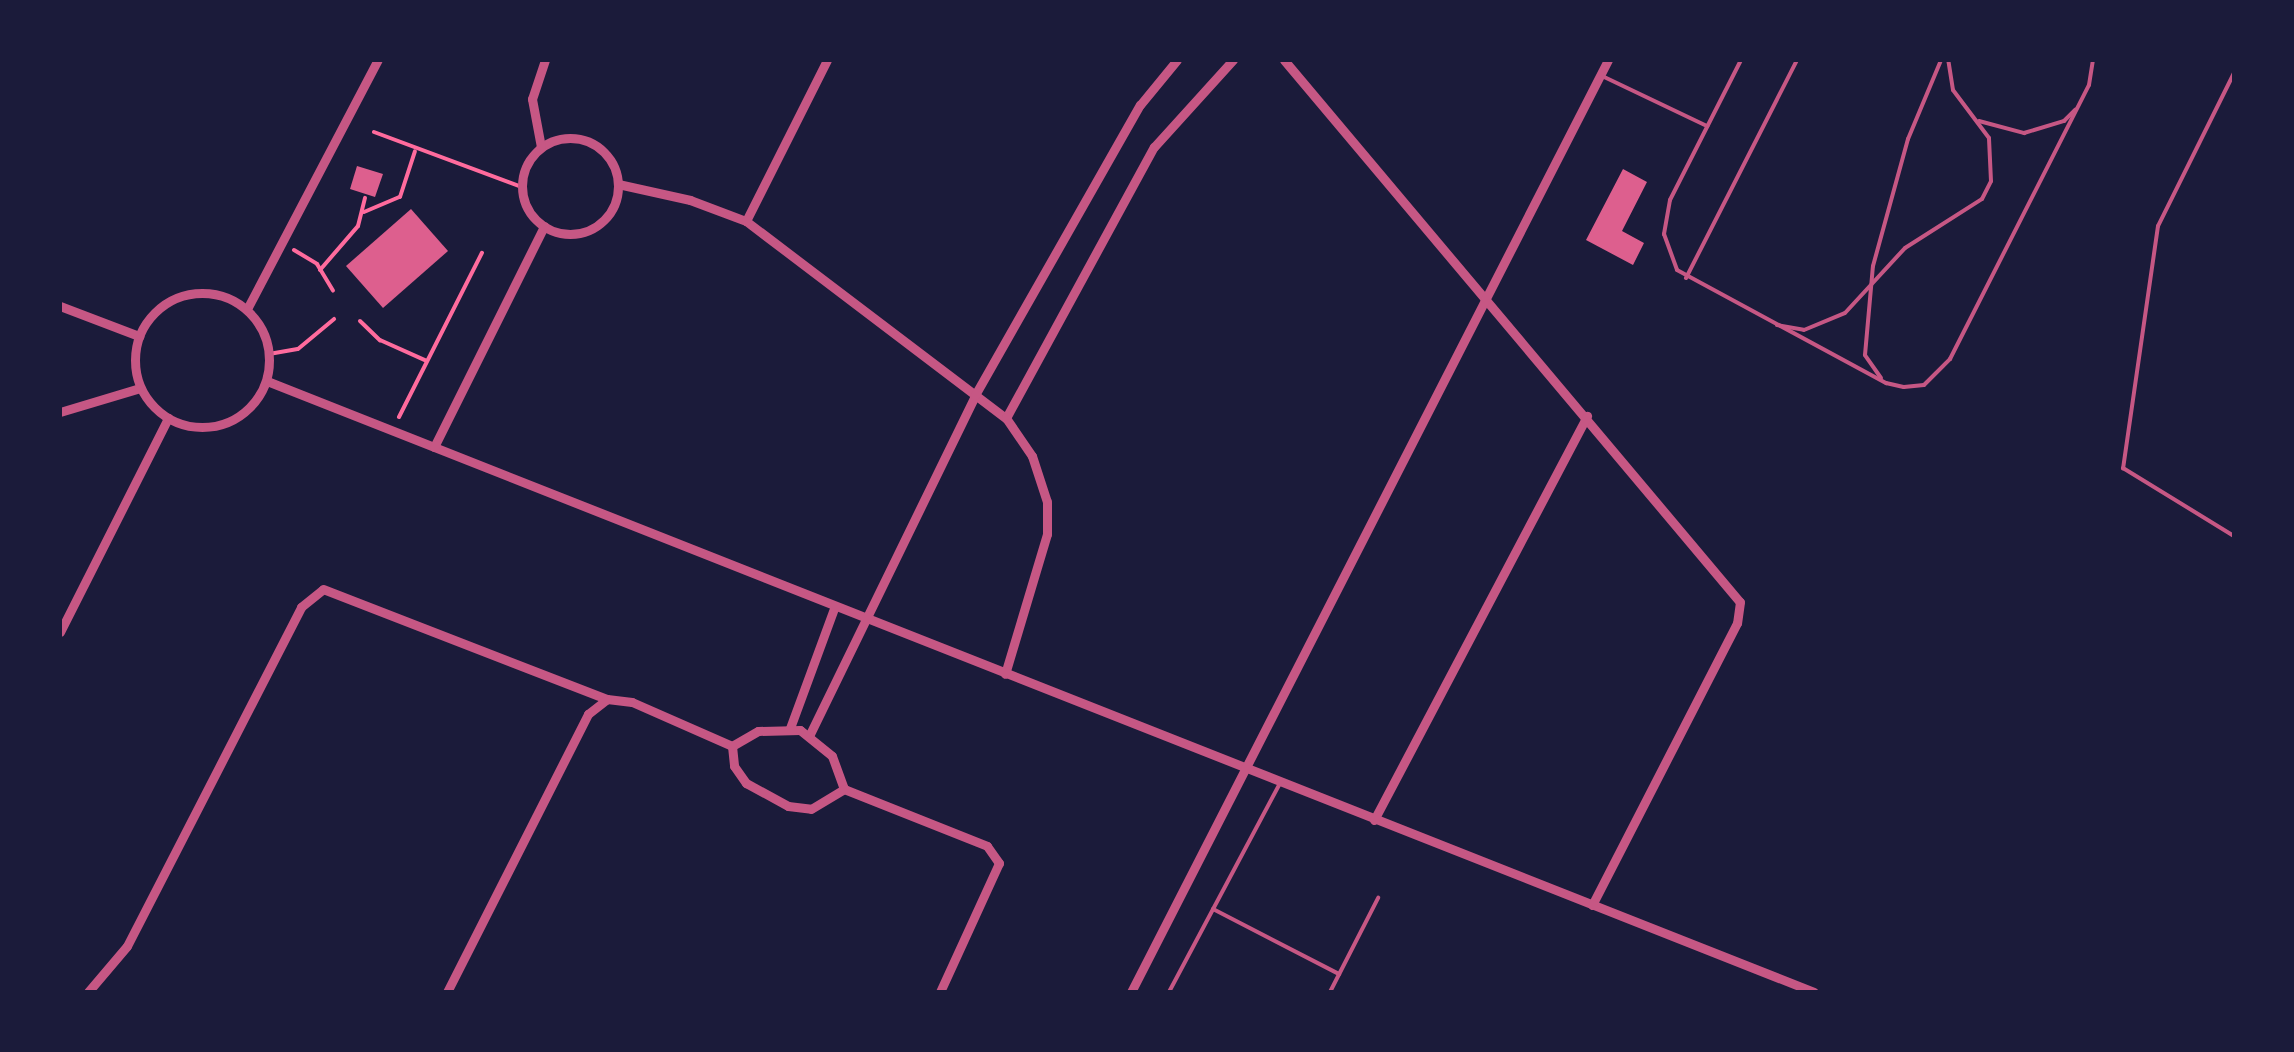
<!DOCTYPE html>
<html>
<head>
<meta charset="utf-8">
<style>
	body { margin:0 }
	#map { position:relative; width:2294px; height:1052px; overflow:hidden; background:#1b1b3a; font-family:"Golos Text",sans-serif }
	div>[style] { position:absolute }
	.building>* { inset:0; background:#dd5f8e }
	.path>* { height:4px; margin:-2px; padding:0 2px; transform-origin:2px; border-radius:2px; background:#ff6b9d }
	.service>* { height:4px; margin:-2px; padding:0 2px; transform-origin:2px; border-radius:2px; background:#c65784 }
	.minor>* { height:9px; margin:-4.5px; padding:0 4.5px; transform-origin:4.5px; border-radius:4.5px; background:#c65784 }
	.minor>.ring { margin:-4.5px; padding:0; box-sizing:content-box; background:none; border:9px solid #c65784; border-radius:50% }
	span { translate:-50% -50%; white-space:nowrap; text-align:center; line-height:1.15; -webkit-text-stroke:10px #1b1b3a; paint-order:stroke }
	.frame { position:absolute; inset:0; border:62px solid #1b1b3a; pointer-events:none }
</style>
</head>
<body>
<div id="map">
	<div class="building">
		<i style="clip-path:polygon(357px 166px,383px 174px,375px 197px,350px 189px)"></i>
		<i style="clip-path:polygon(1623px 169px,1647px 182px,1622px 231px,1644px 243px,1633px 265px,1586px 240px)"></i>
		<i style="clip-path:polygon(411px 209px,448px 251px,383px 308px,346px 266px)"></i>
	</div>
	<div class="path">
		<i style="left:374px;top:132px;width:158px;rotate:20.4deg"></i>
		<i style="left:364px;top:212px;width:39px;rotate:-23deg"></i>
		<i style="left:400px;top:197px;width:48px;rotate:-71.9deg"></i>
		<i style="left:294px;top:250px;width:27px;rotate:31deg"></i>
		<i style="left:317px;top:264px;width:31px;rotate:59deg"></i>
		<i style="left:320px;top:270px;width:58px;rotate:-49.2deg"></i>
		<i style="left:358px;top:226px;width:29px;rotate:-76deg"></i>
		<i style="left:360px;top:321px;width:28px;rotate:44deg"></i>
		<i style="left:380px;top:340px;width:51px;rotate:24.1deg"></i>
		<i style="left:269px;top:354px;width:29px;rotate:-10deg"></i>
		<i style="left:298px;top:349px;width:47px;rotate:-39.8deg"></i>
		<i style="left:399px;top:417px;width:184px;rotate:-63.2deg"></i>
	</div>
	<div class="service">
		<i style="left:1741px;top:60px;width:157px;rotate:116.9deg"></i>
		<i style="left:1670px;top:200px;width:35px;rotate:100deg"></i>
		<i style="left:1664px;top:234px;width:38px;rotate:70deg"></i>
		<i style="left:1677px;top:270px;width:238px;rotate:28.4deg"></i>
		<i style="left:1886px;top:383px;width:18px;rotate:13deg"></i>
		<i style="left:1904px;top:387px;width:20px;rotate:-6deg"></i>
		<i style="left:1924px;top:385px;width:37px;rotate:-45deg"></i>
		<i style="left:1950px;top:359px;width:307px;rotate:-63.1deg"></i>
		<i style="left:2089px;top:85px;width:25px;rotate:-81deg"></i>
		<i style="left:2234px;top:73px;width:171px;rotate:116.4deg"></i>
		<i style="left:2158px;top:226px;width:245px;rotate:98.2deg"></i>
		<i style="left:2123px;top:468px;width:130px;rotate:31.5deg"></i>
		<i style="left:1600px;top:75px;width:119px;rotate:25.5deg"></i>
		<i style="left:1979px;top:121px;width:47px;rotate:14.9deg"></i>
		<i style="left:2024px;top:133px;width:42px;rotate:-16.7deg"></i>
		<i style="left:2064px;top:121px;width:16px;rotate:-45deg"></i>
		<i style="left:1686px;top:278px;width:245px;rotate:-63deg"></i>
		<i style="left:1777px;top:325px;width:27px;rotate:10deg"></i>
		<i style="left:1804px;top:330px;width:44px;rotate:-22.5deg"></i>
		<i style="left:1845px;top:313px;width:88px;rotate:-47.3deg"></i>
		<i style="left:1905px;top:248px;width:91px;rotate:-32.5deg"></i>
		<i style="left:1982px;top:199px;width:20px;rotate:-63deg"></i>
		<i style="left:1991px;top:181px;width:43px;rotate:-92.7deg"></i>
		<i style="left:1989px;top:138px;width:60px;rotate:-126.9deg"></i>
		<i style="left:1953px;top:90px;width:30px;rotate:-99deg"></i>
		<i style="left:1881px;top:378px;width:28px;rotate:-125deg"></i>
		<i style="left:1865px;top:355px;width:89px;rotate:-84.9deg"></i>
		<i style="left:1873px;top:266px;width:132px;rotate:-74.6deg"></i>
		<i style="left:1908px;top:139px;width:86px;rotate:-67.3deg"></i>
		<i style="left:1213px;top:909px;width:142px;rotate:27.3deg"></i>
		<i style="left:1169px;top:992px;width:237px;rotate:-62deg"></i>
		<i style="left:1330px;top:992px;width:106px;rotate:-62.9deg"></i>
	</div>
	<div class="minor">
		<i style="left:1284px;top:60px;width:708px;rotate:49.93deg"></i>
		<i style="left:1740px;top:602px;width:21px;rotate:98deg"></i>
		<i style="left:1737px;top:623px;width:317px;rotate:117.2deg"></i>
		<i class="ring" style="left:522px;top:138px;width:87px;height:87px"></i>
		<i style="left:541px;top:147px;width:49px;rotate:-100.6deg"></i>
		<i style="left:532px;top:99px;width:41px;rotate:-71.6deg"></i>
		<i style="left:618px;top:184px;width:74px;rotate:12.5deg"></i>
		<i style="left:690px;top:200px;width:60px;rotate:20.6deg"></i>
		<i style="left:746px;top:221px;width:326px;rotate:37.2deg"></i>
		<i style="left:1006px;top:418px;width:46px;rotate:55.6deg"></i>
		<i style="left:1032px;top:456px;width:48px;rotate:71.9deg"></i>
		<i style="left:1047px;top:502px;width:32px;rotate:90deg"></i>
		<i style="left:1047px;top:534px;width:146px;rotate:106.7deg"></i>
		<i style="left:746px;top:221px;width:180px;rotate:-63.3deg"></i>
		<i class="ring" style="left:135px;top:293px;width:125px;height:125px"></i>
		<i style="left:60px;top:306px;width:85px;rotate:20.8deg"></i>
		<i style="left:247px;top:309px;width:281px;rotate:-62.3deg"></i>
		<i style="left:267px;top:381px;width:1663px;rotate:21.55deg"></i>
		<i style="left:60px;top:412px;width:84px;rotate:-16.7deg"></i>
		<i style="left:1006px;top:418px;width:309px;rotate:-61.4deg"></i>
		<i style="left:1154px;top:147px;width:118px;rotate:-47.8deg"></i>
		<i style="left:434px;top:447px;width:247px;rotate:-63.5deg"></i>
		<i style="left:60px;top:632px;width:240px;rotate:-63.2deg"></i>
		<i style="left:790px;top:728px;width:130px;rotate:-69.8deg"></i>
		<i style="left:810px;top:734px;width:377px;rotate:-64deg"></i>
		<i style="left:975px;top:395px;width:334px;rotate:-60.4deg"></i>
		<i style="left:1140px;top:105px;width:58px;rotate:-50.6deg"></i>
		<i style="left:732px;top:746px;width:30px;rotate:-30deg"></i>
		<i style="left:758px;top:731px;width:42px;rotate:-1.4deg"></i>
		<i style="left:800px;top:730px;width:41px;rotate:39.1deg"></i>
		<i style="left:832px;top:756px;width:35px;rotate:70deg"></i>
		<i style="left:732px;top:746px;width:20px;rotate:84deg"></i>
		<i style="left:734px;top:766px;width:21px;rotate:55deg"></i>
		<i style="left:746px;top:783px;width:48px;rotate:28.7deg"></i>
		<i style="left:788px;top:806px;width:23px;rotate:7deg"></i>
		<i style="left:811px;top:809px;width:39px;rotate:-31deg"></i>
		<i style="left:844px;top:789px;width:154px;rotate:21.7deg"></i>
		<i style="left:987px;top:846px;width:21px;rotate:55deg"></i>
		<i style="left:999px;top:863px;width:142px;rotate:114.6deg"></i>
		<i style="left:1374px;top:820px;width:457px;rotate:-62.2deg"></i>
		<i style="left:88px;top:992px;width:60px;rotate:-49.7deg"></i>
		<i style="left:127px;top:946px;width:381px;rotate:-62.8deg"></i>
		<i style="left:301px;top:607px;width:28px;rotate:-39deg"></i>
		<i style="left:323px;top:589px;width:305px;rotate:21.2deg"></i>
		<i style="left:607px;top:699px;width:25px;rotate:7deg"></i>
		<i style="left:632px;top:702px;width:109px;rotate:23.7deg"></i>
		<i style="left:447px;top:992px;width:312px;rotate:-63.1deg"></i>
		<i style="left:588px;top:714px;width:24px;rotate:-38deg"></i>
		<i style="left:1131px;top:992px;width:1047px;rotate:-62.9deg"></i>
	</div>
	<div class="frame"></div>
</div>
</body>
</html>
